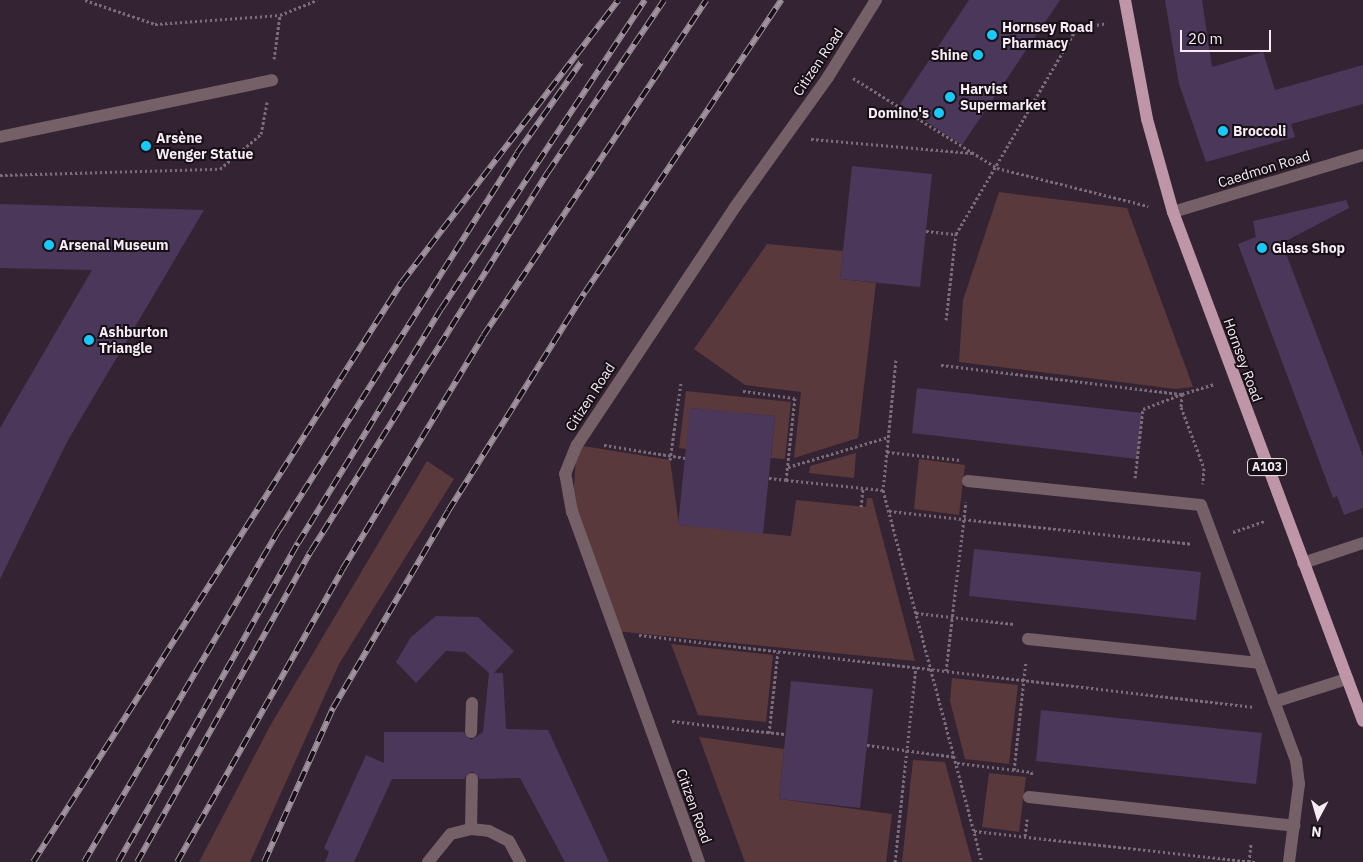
<!DOCTYPE html>
<html>
<head>
<meta charset="utf-8">
<style>
	body { margin:0 }
	#map { position:relative; width:1363px; height:862px; overflow:hidden; background:#342332; font-family:"IBM Plex Sans",sans-serif }
	div>[style] { position:absolute }
	.green>* { inset:0; background:#5a393c }
	.building>* { inset:0; background:#4b375a }
	.path>* { height:3px; margin-top:-1.5px; transform-origin:0; background:repeating-linear-gradient(90deg,#7b6c79 0 2.5px,transparent 0 5px) }
	.lane>* { height:12px; margin:-6px; padding:0 6px; transform-origin:6px; border-radius:6px; background:#756068 }
	.street>* { height:12px; margin:-6px; padding:0 6px; transform-origin:6px; border-radius:6px; background:#756068 }
	.primary>* { height:12px; margin:-6px; padding:0 6px; transform-origin:6px; border-radius:6px; background:#bf96a7 }
	.rail>* { height:5.5px; margin-top:-2.75px; transform-origin:0; background:repeating-linear-gradient(90deg,#171016 0 11px,#a0929e 0 22px); box-sizing:border-box; border-block:1px solid #a0929e }
	.dots>* { width:14px; height:14px; translate:-50% -50%; box-sizing:border-box; border:2px solid #171016; border-radius:50% }
	span { translate:-50% -50%; white-space:nowrap; text-align:center; line-height:1.15; -webkit-text-stroke:4px #171016; paint-order:stroke }
	.shield-label span { padding:1px 4px; background:#171016; border:1px solid; border-radius:4px; -webkit-text-stroke-width:0 }
	.shield-label { font-size:12px; color:#f7ebf5; font-weight:700 }
	.poi-label { font-size:14px; color:#f7ebf5; font-weight:700 }
	.left { translate:0 -50%; text-align:left }
	.right { translate:-100% -50%; text-align:right }
	.street-label { font-size:14px; color:#f7ebf5 }
	.north { position:absolute; left:1293px; top:792px; width:50px; height:50px; -webkit-text-stroke:4px #171016; paint-order:stroke; rotate:186deg; font-size:14px; font-weight:700; line-height:20px; text-align:center; color:#f7ebf5 }
	.north::after { content:''; display:block; margin:auto; width:18px; height:22px; background:#f7ebf5; clip-path:polygon(50% 0,100% 100%,50% 72%,0 100%) }
	.scale { position:absolute; left:1180px; top:30px; width:91px; height:22px; box-sizing:border-box; border:2px solid #f7ebf5; border-top:0; padding-left:6px; font-size:15px; line-height:18px; white-space:nowrap; color:#f7ebf5; -webkit-text-stroke:4px #171016; paint-order:stroke }
</style>
</head>
<body>
<div id="map">
	<div class="green">
		<i style="clip-path:polygon(999px 192px,1127px 208px,1193px 387px,1176px 389px,959px 362px,963px 300px)"></i>
		<i style="clip-path:polygon(767px 244px,843px 251px,840px 279px,876px 283px,858px 438px,794px 458px,801px 392px,745px 385px,694px 349px)"></i>
		<i style="clip-path:polygon(686px 391px,791px 402px,785px 459px,771px 458px,775px 416px,740px 413px,726px 434px,728px 412px,691px 408px,686px 449px,679px 448px)"></i>
		<i style="clip-path:polygon(577px 445px,670px 460px,679px 525px,791px 536px,796px 500px,866px 507px,867px 498px,872px 498px,915px 661px,615px 631px,572px 512px)"></i>
		<i style="clip-path:polygon(856px 453px,854px 478px,809px 473px,810px 466px)"></i>
		<i style="clip-path:polygon(919px 459px,965px 465px,959px 515px,914px 509px)"></i>
		<i style="clip-path:polygon(427px 461px,454px 479px,339px 664px,250px 862px,199px 862px,270px 726px)"></i>
		<i style="clip-path:polygon(671px 644px,773px 655px,766px 722px,698px 715px)"></i>
		<i style="clip-path:polygon(952px 678px,1018px 685px,1009px 764px,965px 759px,950px 701px)"></i>
		<i style="clip-path:polygon(699px 737px,784px 749px,779px 799px,892px 814px,886px 862px,745px 862px)"></i>
		<i style="clip-path:polygon(913px 760px,945px 762px,972px 862px,902px 862px)"></i>
		<i style="clip-path:polygon(989px 773px,1026px 777px,1019px 832px,982px 827px)"></i>
	</div>
	<div class="building">
		<i style="clip-path:polygon(969px 0,1060px 0,962px 145px,900px 104px)"></i>
		<i style="clip-path:polygon(1165px 0,1202px 0,1212px 67px,1263px 52px,1275px 90px,1363px 65px,1363px 104px,1291px 124px,1295px 137px,1206px 162px,1179px 84px)"></i>
		<i style="clip-path:polygon(852px 166px,932px 174px,920px 287px,840px 279px)"></i>
		<i style="clip-path:polygon(1346px 200px,1349px 208px,1282px 243px,1363px 456px,1363px 508px,1344px 515px,1337px 496px,1333px 498px,1238px 244px,1256px 237px,1253px 221px)"></i>
		<i style="clip-path:polygon(0 204px,204px 210px,67px 442px,0 579px,0 428px,92px 270px,0 268px)"></i>
		<i style="clip-path:polygon(917px 388px,1142px 413px,1137px 459px,912px 433px)"></i>
		<i style="clip-path:polygon(690px 408px,775px 416px,763px 534px,678px 525px)"></i>
		<i style="clip-path:polygon(974px 549px,1201px 572px,1196px 620px,969px 596px)"></i>
		<i style="clip-path:polygon(436px 616px,478px 617px,514px 651px,494px 673px,503px 673px,506px 729px,548px 730px,609px 862px,565px 862px,520px 778px,480px 779px,472px 771px,464px 779px,392px 779px,354px 862px,325px 862px,329px 852px,324px 848px,366px 755px,384px 763px,384px 732px,463px 732px,471px 740px,483px 732px,489px 673px,465px 652px,446px 651px,416px 683px,396px 662px,411px 637px)"></i>
		<i style="clip-path:polygon(791px 681px,873px 689px,860px 808px,779px 799px)"></i>
		<i style="clip-path:polygon(1041px 710px,1262px 733px,1256px 784px,1036px 761px)"></i>
	</div>
	<div class="path">
		<i style="left:85px;top:0;width:74px;rotate:18.9deg"></i>
		<i style="left:155px;top:24px;width:125px;rotate:-4.1deg"></i>
		<i style="left:280px;top:15px;width:40px;rotate:-22deg"></i>
		<i style="left:274px;top:59px;width:44px;rotate:-82.2deg"></i>
		<i style="left:853px;top:78px;width:170px;rotate:32deg"></i>
		<i style="left:997px;top:168px;width:156px;rotate:14.1deg"></i>
		<i style="left:811px;top:139px;width:162px;rotate:5deg"></i>
		<i style="left:0;top:175px;width:220px;rotate:-1.6deg"></i>
		<i style="left:220px;top:169px;width:54px;rotate:-40.5deg"></i>
		<i style="left:261px;top:134px;width:33px;rotate:-79deg"></i>
		<i style="left:926px;top:231px;width:30px;rotate:6deg"></i>
		<i style="left:946px;top:320px;width:87px;rotate:-83.4deg"></i>
		<i style="left:956px;top:234px;width:239px;rotate:-59.6deg"></i>
		<i style="left:1077px;top:28px;width:30px;rotate:-9deg"></i>
		<i style="left:896px;top:360px;width:131px;rotate:95.7deg"></i>
		<i style="left:883px;top:490px;width:385px;rotate:75.1deg"></i>
		<i style="left:941px;top:365px;width:243px;rotate:6.9deg"></i>
		<i style="left:1182px;top:394px;width:34px;rotate:-17deg"></i>
		<i style="left:743px;top:391px;width:52px;rotate:7.7deg"></i>
		<i style="left:795px;top:398px;width:82px;rotate:96.3deg"></i>
		<i style="left:786px;top:480px;width:98px;rotate:5.9deg"></i>
		<i style="left:604px;top:445px;width:82px;rotate:9.1deg"></i>
		<i style="left:887px;top:452px;width:74px;rotate:6.2deg"></i>
		<i style="left:670px;top:460px;width:78px;rotate:-81.9deg"></i>
		<i style="left:788px;top:467px;width:104px;rotate:-16.7deg"></i>
		<i style="left:769px;top:478px;width:17px;rotate:7deg"></i>
		<i style="left:1135px;top:478px;width:69px;rotate:-83.4deg"></i>
		<i style="left:1143px;top:409px;width:42px;rotate:-21deg"></i>
		<i style="left:1182px;top:394px;width:13px;rotate:94deg"></i>
		<i style="left:1181px;top:407px;width:65px;rotate:69.3deg"></i>
		<i style="left:1204px;top:468px;width:16px;rotate:94deg"></i>
		<i style="left:861px;top:507px;width:18px;rotate:-84deg"></i>
		<i style="left:889px;top:511px;width:304px;rotate:6.2deg"></i>
		<i style="left:1233px;top:532px;width:34px;rotate:-19deg"></i>
		<i style="left:916px;top:613px;width:99px;rotate:6.4deg"></i>
		<i style="left:639px;top:635px;width:619px;rotate:6.68deg"></i>
		<i style="left:946px;top:671px;width:170px;rotate:-83.3deg"></i>
		<i style="left:672px;top:721px;width:114px;rotate:6.6deg"></i>
		<i style="left:769px;top:733px;width:81px;rotate:-83.7deg"></i>
		<i style="left:867px;top:745px;width:90px;rotate:7.7deg"></i>
		<i style="left:957px;top:763px;width:76px;rotate:6.8deg"></i>
		<i style="left:1032px;top:772px;width:4px;rotate:104deg"></i>
		<i style="left:1014px;top:770px;width:110px;rotate:-83.7deg"></i>
		<i style="left:974px;top:831px;width:284px;rotate:6.3deg"></i>
		<i style="left:1025px;top:836px;width:17px;rotate:-83deg"></i>
		<i style="left:895px;top:862px;width:196px;rotate:-83.9deg"></i>
		<i style="left:1249px;top:862px;width:18px;rotate:-84deg"></i>
	</div>
	<div class="lane">
		<i style="left:968px;top:481px;width:234px;rotate:5.9deg"></i>
		<i style="left:1201px;top:505px;width:272px;rotate:69.6deg"></i>
		<i style="left:1296px;top:760px;width:24px;rotate:83deg"></i>
		<i style="left:1299px;top:784px;width:79px;rotate:97.3deg"></i>
		<i style="left:1028px;top:639px;width:232px;rotate:5.9deg"></i>
		<i style="left:1274px;top:702px;width:77px;rotate:-17.5deg"></i>
		<i style="left:471px;top:732px;width:29px;rotate:-88deg"></i>
		<i style="left:1029px;top:797px;width:267px;rotate:6.2deg"></i>
		<i style="left:471px;top:829px;width:50px;rotate:-88.9deg"></i>
	</div>
	<div class="street">
		<i style="left:0;top:137px;width:278px;rotate:-11.8deg"></i>
		<i style="left:1173px;top:212px;width:198px;rotate:-16.7deg"></i>
		<i style="left:1303px;top:563px;width:63px;rotate:-18.4deg"></i>
		<i style="left:428px;top:862px;width:36px;rotate:-51deg"></i>
		<i style="left:451px;top:834px;width:21px;rotate:-14deg"></i>
		<i style="left:471px;top:829px;width:18px;rotate:6deg"></i>
		<i style="left:489px;top:831px;width:22px;rotate:27deg"></i>
		<i style="left:509px;top:841px;width:24px;rotate:62deg"></i>
		<i style="left:699px;top:862px;width:372px;rotate:-109.9deg"></i>
		<i style="left:572px;top:512px;width:39px;rotate:-100deg"></i>
		<i style="left:565px;top:474px;width:31px;rotate:-68deg"></i>
		<i style="left:577px;top:445px;width:286px;rotate:-56.4deg"></i>
		<i style="left:735px;top:207px;width:160px;rotate:-54.4deg"></i>
		<i style="left:828px;top:77px;width:91px;rotate:-58.1deg"></i>
	</div>
	<div class="primary">
		<i style="left:1125px;top:0;width:121px;rotate:79.5deg"></i>
		<i style="left:1147px;top:119px;width:97px;rotate:74.4deg"></i>
		<i style="left:1173px;top:212px;width:543px;rotate:69.53deg"></i>
	</div>
	<div class="rail">
		<i style="left:33px;top:862px;width:687px;rotate:-57.54deg"></i>
		<i style="left:402px;top:282px;width:355px;rotate:-52.5deg"></i>
		<i style="left:84px;top:862px;width:385px;rotate:-59.6deg"></i>
		<i style="left:279px;top:530px;width:446px;rotate:-57.7deg"></i>
		<i style="left:517px;top:153px;width:111px;rotate:-54.9deg"></i>
		<i style="left:118px;top:862px;width:366px;rotate:-60.6deg"></i>
		<i style="left:298px;top:543px;width:274px;rotate:-58.6deg"></i>
		<i style="left:441px;top:309px;width:370px;rotate:-56.6deg"></i>
		<i style="left:137px;top:862px;width:356px;rotate:-60.8deg"></i>
		<i style="left:311px;top:551px;width:447px;rotate:-58deg"></i>
		<i style="left:548px;top:172px;width:207px;rotate:-56deg"></i>
		<i style="left:177px;top:862px;width:335px;rotate:-60.5deg"></i>
		<i style="left:342px;top:570px;width:273px;rotate:-58.9deg"></i>
		<i style="left:483px;top:336px;width:403px;rotate:-56.4deg"></i>
		<i style="left:264px;top:862px;width:169px;rotate:-65.9deg"></i>
		<i style="left:333px;top:708px;width:228px;rotate:-59.7deg"></i>
		<i style="left:448px;top:511px;width:258px;rotate:-58deg"></i>
		<i style="left:585px;top:292px;width:352px;rotate:-56.1deg"></i>
	</div>
	<div class="dots">
		<i style="left:992px;top:35px;background:#18cafc"></i>
		<i style="left:978px;top:55px;background:#18cafc"></i>
		<i style="left:950px;top:97px;background:#18cafc"></i>
		<i style="left:939px;top:113px;background:#18cafc"></i>
		<i style="left:1223px;top:131px;background:#18cafc"></i>
		<i style="left:146px;top:146px;background:#18cafc"></i>
		<i style="left:49px;top:245px;background:#18cafc"></i>
		<i style="left:1262px;top:248px;background:#18cafc"></i>
		<i style="left:89px;top:340px;background:#18cafc"></i>
	</div>
	<div class="shield-label">
		<span style="left:1267px;top:467px">A103</span>
	</div>
	<div class="poi-label">
		<span class="left" style="left:1002px;top:35px">Hornsey Road<br>Pharmacy</span>
		<span class="right" style="left:968px;top:55px">Shine</span>
		<span class="left" style="left:960px;top:97px">Harvist<br>Supermarket</span>
		<span class="right" style="left:929px;top:113px">Domino's</span>
		<span class="left" style="left:1233px;top:131px">Broccoli</span>
		<span class="left" style="left:156px;top:146px">Arsène<br>Wenger Statue</span>
		<span class="left" style="left:59px;top:245px">Arsenal Museum</span>
		<span class="left" style="left:1272px;top:248px">Glass Shop</span>
		<span class="left" style="left:99px;top:340px">Ashburton<br>Triangle</span>
	</div>
	<div class="street-label">
		<span style="left:818px;top:62px;rotate:-56deg">Citizen Road</span>
		<span style="left:1264px;top:169px;rotate:-17deg">Caedmon Road</span>
		<span style="left:1243px;top:360px;rotate:70deg">Hornsey Road</span>
		<span style="left:590px;top:397px;rotate:-57deg">Citizen Road</span>
		<span style="left:694px;top:806px;rotate:70deg">Citizen Road</span>
	</div>
	<div class="north">N</div>
	<div class="scale">20 m</div>
</div>
</body>
</html>
